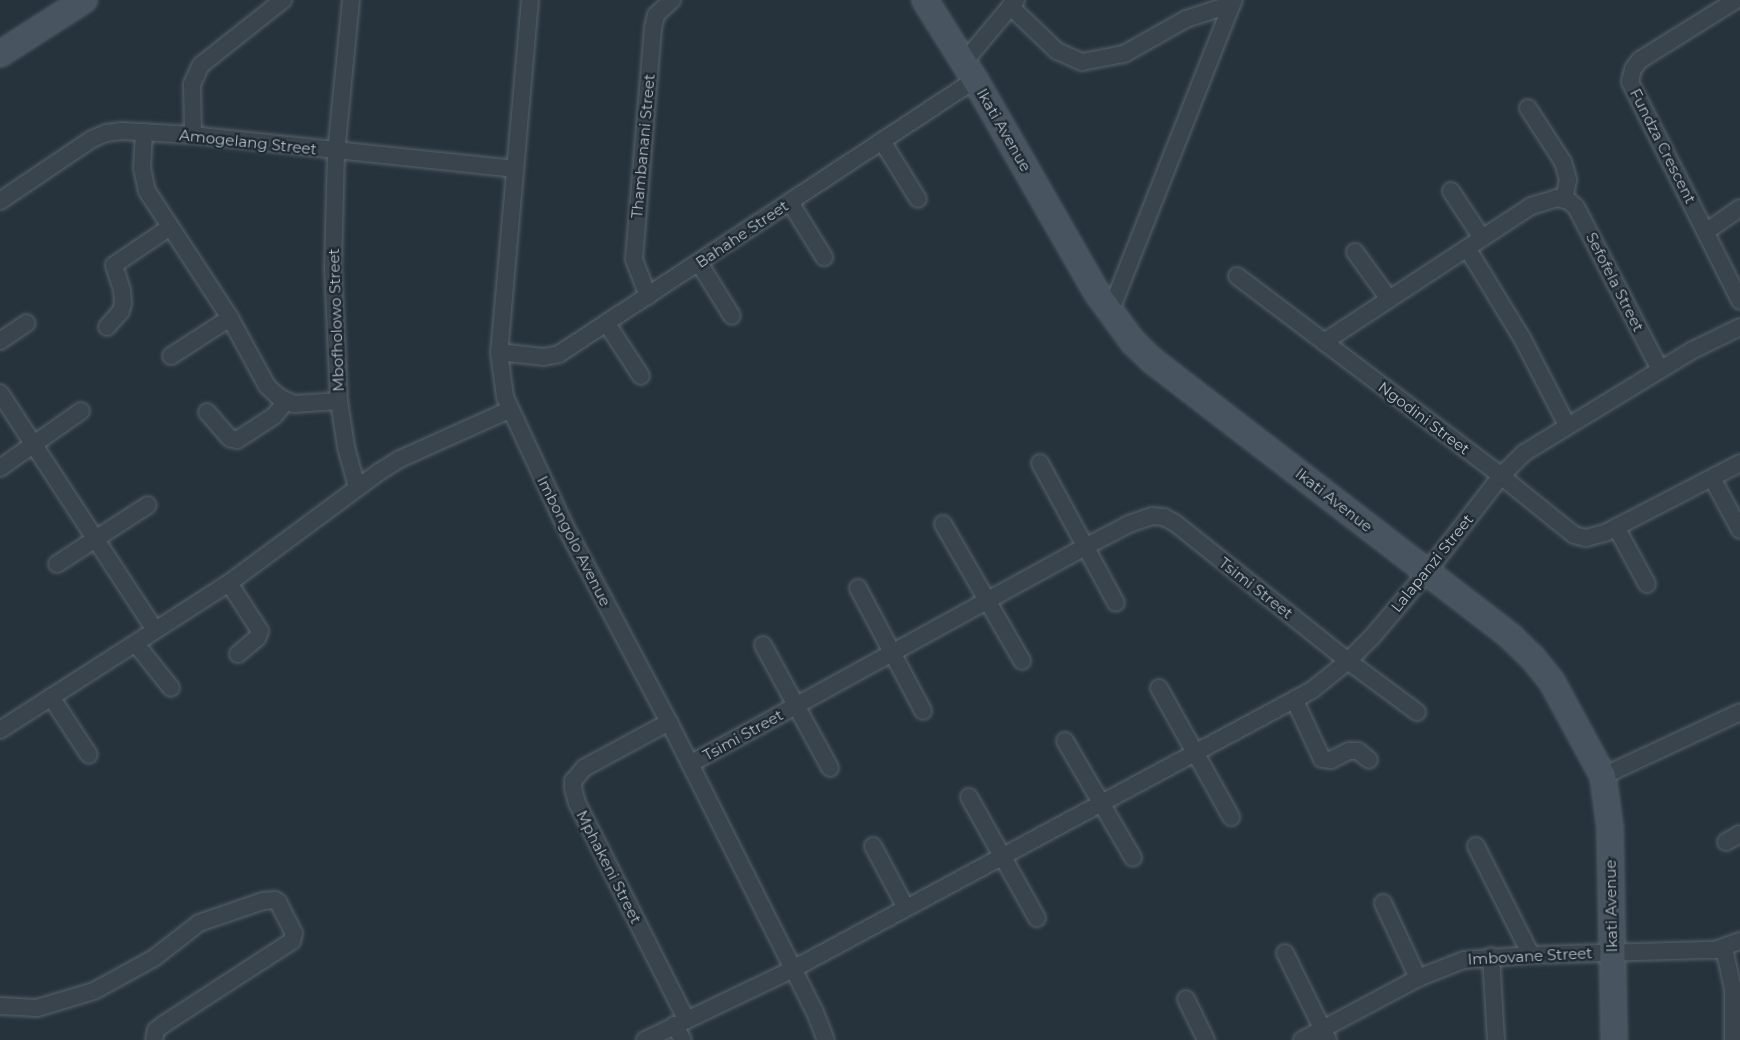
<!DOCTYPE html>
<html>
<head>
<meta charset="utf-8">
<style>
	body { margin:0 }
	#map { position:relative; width:1740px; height:1040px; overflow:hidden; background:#26333d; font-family:Montserrat,sans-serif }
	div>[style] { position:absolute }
	.roads { filter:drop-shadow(0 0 2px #58626b) drop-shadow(0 0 2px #58626b) }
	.street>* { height:16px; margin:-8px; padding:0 8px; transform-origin:8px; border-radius:8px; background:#3a444d }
	.secondary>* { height:24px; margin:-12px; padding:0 12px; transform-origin:12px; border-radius:12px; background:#485460 }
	span { translate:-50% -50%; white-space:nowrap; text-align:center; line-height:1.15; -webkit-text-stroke:4.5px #1f2932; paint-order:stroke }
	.street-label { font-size:15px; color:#b6bfc8 }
</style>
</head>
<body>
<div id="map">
	<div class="roads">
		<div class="street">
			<i style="left:351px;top:0;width:153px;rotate:95.6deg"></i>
			<i style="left:336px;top:152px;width:117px;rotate:91.5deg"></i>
			<i style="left:333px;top:269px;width:132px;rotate:87.4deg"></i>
			<i style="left:339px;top:401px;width:47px;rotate:81.3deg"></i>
			<i style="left:346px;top:447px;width:41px;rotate:74.6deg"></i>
			<i style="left:530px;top:0;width:353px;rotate:95deg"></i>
			<i style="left:499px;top:352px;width:45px;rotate:82.4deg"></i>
			<i style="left:505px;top:397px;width:140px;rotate:65.1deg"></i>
			<i style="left:564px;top:524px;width:224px;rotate:62.1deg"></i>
			<i style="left:669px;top:722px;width:325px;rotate:63.3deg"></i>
			<i style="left:815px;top:1012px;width:30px;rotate:69deg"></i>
			<i style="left:1736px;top:0;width:113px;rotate:148deg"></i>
			<i style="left:1640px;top:60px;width:11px;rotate:128deg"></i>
			<i style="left:1633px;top:69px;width:13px;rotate:103deg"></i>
			<i style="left:1630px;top:82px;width:245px;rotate:63.3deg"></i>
			<i style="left:1010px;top:6px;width:65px;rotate:43.8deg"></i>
			<i style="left:1057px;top:51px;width:27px;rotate:24deg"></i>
			<i style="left:1082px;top:62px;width:43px;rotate:-10.8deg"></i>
			<i style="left:1124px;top:54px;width:71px;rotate:-29.4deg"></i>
			<i style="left:1186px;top:19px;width:48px;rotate:-18.1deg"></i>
			<i style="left:1232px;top:4px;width:4px;rotate:-63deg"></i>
			<i style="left:964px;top:62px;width:81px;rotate:-50deg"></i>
			<i style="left:1528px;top:108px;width:64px;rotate:57.1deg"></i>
			<i style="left:1563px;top:162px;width:19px;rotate:74deg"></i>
			<i style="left:1568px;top:180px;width:19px;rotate:102deg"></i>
			<i style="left:144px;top:132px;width:36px;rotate:93deg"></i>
			<i style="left:142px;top:168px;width:24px;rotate:78deg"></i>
			<i style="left:147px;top:191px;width:152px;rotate:56.8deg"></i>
			<i style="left:230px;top:318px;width:77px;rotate:61.4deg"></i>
			<i style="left:267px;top:386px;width:16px;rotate:43deg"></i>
			<i style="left:279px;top:397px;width:17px;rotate:25deg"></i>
			<i style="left:294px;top:404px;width:45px;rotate:-3.8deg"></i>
			<i style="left:193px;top:135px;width:51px;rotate:-91.1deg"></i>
			<i style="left:192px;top:84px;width:21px;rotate:-65deg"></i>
			<i style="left:201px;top:65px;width:105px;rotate:-38.4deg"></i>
			<i style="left:882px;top:141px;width:68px;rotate:58.2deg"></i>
			<i style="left:1451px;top:191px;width:56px;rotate:56.6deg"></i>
			<i style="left:0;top:201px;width:111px;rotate:-34deg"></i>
			<i style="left:92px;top:139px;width:15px;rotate:-23deg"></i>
			<i style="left:106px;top:133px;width:16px;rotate:-7deg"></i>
			<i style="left:122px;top:131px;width:71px;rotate:3.2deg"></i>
			<i style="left:193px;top:135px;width:324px;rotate:6deg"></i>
			<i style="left:790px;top:202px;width:65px;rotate:58.3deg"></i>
			<i style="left:1707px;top:231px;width:40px;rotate:-34.9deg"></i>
			<i style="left:1467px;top:248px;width:105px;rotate:58.6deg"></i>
			<i style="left:1522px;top:338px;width:98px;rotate:62.7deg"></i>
			<i style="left:1355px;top:252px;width:58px;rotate:54.1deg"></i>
			<i style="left:699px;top:263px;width:62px;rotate:58.1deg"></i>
			<i style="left:1237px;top:276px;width:331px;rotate:37.1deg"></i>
			<i style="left:1501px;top:476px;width:94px;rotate:38.9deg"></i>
			<i style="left:1574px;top:535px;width:12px;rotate:14deg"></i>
			<i style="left:1586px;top:538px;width:20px;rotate:-15deg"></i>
			<i style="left:1605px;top:533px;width:152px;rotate:-27.4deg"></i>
			<i style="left:648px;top:296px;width:40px;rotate:-111deg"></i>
			<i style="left:634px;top:259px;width:232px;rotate:-85.3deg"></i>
			<i style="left:653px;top:28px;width:13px;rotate:-77deg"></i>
			<i style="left:656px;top:15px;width:22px;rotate:-43deg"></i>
			<i style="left:1110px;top:312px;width:331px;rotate:-68.4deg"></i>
			<i style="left:607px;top:324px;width:62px;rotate:56.8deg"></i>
			<i style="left:107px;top:327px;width:21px;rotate:-49deg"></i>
			<i style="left:121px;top:311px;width:8px;rotate:-76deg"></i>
			<i style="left:123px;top:303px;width:13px;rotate:-94deg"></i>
			<i style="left:122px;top:290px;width:26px;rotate:-108deg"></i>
			<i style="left:114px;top:265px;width:68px;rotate:-34.2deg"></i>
			<i style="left:0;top:341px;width:32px;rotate:-34deg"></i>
			<i style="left:1324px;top:342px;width:248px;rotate:-33.3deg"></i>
			<i style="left:1531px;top:206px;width:27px;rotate:-17deg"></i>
			<i style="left:1557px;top:198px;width:12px;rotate:14deg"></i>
			<i style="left:1569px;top:201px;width:9px;rotate:41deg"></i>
			<i style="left:1576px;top:207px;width:183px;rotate:62.7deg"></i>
			<i style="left:499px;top:352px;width:45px;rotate:6.3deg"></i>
			<i style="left:544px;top:357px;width:15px;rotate:-11deg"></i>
			<i style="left:559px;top:354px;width:498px;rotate:-33.4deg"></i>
			<i style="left:171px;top:356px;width:70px;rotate:-32.8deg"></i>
			<i style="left:0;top:393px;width:283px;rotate:56.8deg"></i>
			<i style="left:207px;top:412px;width:35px;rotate:49deg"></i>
			<i style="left:230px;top:438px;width:7px;rotate:16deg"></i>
			<i style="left:237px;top:440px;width:44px;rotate:-33deg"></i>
			<i style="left:274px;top:416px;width:19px;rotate:-51deg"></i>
			<i style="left:1040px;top:463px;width:159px;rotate:61.5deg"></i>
			<i style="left:0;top:468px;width:99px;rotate:-35.1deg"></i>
			<i style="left:1712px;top:478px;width:59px;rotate:61.7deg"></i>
			<i style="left:943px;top:524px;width:158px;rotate:60deg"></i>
			<i style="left:1616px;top:527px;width:65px;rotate:61.5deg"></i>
			<i style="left:57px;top:564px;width:108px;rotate:-33deg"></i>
			<i style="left:229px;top:583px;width:57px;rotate:57.1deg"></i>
			<i style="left:260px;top:631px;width:8px;rotate:113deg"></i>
			<i style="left:257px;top:638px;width:25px;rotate:140deg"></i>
			<i style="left:858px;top:588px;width:139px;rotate:62.1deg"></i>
			<i style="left:136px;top:644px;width:56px;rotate:51.5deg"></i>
			<i style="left:763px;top:645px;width:140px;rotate:61.4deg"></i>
			<i style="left:1159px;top:688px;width:148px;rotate:60.8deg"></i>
			<i style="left:51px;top:697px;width:69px;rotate:56.8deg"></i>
			<i style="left:1295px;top:701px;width:64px;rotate:65deg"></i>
			<i style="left:1322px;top:759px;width:9px;rotate:6deg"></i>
			<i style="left:1331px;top:760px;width:20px;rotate:-27deg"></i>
			<i style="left:1349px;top:751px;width:9px"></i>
			<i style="left:1358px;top:751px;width:14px;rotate:39deg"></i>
			<i style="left:669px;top:722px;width:97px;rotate:151.6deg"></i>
			<i style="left:584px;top:768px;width:17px;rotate:130deg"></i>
			<i style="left:573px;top:781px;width:7px;rotate:90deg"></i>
			<i style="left:573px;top:788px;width:16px;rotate:75deg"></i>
			<i style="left:577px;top:803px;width:242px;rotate:63.2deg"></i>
			<i style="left:0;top:730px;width:272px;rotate:-32.7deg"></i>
			<i style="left:229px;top:583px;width:187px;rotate:-36.5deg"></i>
			<i style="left:379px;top:472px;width:25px;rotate:-32deg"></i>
			<i style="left:400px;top:459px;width:120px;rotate:-24.2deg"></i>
			<i style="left:1065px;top:741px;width:135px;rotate:59.8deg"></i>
			<i style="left:690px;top:764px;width:451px;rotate:-28.8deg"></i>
			<i style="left:1085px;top:547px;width:50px;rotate:-27.6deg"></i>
			<i style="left:1129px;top:524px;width:24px;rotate:-19deg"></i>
			<i style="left:1152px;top:516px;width:12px;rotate:5deg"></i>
			<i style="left:1164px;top:517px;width:13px;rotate:29deg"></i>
			<i style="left:1175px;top:523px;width:221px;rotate:38.6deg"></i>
			<i style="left:1348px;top:661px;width:86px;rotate:36.5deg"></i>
			<i style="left:1603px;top:776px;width:151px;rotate:-25deg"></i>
			<i style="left:969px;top:797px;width:139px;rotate:60.7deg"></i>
			<i style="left:1726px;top:842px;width:16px;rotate:-30deg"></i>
			<i style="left:873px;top:846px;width:70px;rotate:62deg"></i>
			<i style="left:1476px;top:846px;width:122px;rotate:63.2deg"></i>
			<i style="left:1383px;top:903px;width:83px;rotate:65deg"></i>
			<i style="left:1724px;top:948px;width:42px;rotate:77.6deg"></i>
			<i style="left:1733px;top:989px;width:51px;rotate:90deg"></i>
			<i style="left:1285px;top:953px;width:97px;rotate:63.7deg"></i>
			<i style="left:1491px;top:956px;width:84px;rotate:86.6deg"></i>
			<i style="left:1186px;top:999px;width:46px;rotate:64deg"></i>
			<i style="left:0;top:1006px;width:37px;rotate:3deg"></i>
			<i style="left:37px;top:1008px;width:59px;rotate:-16.6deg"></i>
			<i style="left:94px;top:991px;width:68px;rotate:-28.8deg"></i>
			<i style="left:154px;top:958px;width:57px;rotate:-37.9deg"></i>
			<i style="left:199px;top:923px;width:68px;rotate:-19deg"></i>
			<i style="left:263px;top:901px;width:12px;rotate:-5deg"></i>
			<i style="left:275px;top:900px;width:4px;rotate:34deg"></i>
			<i style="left:278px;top:902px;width:35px;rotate:63deg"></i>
			<i style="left:294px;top:933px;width:8px;rotate:104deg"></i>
			<i style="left:292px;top:941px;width:153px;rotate:147deg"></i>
			<i style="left:164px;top:1024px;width:10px;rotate:143deg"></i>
			<i style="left:156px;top:1030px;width:10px;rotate:101deg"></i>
			<i style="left:674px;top:1025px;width:17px;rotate:59deg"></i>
			<i style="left:645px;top:1040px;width:164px;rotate:-25.6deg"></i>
			<i style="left:793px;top:969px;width:589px;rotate:-28.26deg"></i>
			<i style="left:1312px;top:690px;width:46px;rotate:-38.9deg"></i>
			<i style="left:1348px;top:661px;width:34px;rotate:-45deg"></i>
			<i style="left:1372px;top:637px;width:85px;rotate:-49.8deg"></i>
			<i style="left:1427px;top:572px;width:121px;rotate:-52.4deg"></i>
			<i style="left:1501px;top:476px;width:33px;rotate:-45deg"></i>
			<i style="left:1524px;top:453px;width:198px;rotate:-31.4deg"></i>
			<i style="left:1693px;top:350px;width:52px;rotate:-26.1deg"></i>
			<i style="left:1302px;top:1040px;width:132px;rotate:-28.1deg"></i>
			<i style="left:1418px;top:978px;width:49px;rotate:-21.4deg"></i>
			<i style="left:1464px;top:960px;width:67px;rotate:-4.3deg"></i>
			<i style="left:1531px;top:955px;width:184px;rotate:-1.6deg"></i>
			<i style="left:1715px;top:950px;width:27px;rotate:-20deg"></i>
		</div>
		<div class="secondary">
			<i style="left:925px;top:0;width:94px;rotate:58deg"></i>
			<i style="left:975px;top:80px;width:245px;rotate:60.2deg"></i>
			<i style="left:1097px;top:293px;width:61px;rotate:53.7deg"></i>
			<i style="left:1133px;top:342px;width:28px;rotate:44deg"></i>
			<i style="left:1153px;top:361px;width:452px;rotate:37.6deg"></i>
			<i style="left:1511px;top:637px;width:29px;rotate:44deg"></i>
			<i style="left:1532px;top:657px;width:32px;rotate:51deg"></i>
			<i style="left:1552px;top:682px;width:107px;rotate:61.5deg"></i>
			<i style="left:1603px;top:776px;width:52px;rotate:82.3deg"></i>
			<i style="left:1610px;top:828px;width:212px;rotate:88.9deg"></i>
			<i style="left:0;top:54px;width:100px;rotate:-32.7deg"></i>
		</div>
	</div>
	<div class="street-label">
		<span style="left:1004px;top:130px;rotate:60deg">Ikati Avenue</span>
		<span style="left:248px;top:142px;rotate:6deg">Amogelang Street</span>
		<span style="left:643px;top:146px;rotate:-85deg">Thambanani Street</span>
		<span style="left:1663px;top:146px;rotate:63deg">Fundza Crescent</span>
		<span style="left:742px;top:234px;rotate:-34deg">Bahahe Street</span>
		<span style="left:1615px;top:282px;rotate:63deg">Sefofela Street</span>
		<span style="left:336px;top:320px;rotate:-92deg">Mbofholowo Street</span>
		<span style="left:1424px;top:418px;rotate:37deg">Ngodini Street</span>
		<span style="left:1334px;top:500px;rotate:38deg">Ikati Avenue</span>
		<span style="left:574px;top:541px;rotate:63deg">Imbongolo Avenue</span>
		<span style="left:1432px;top:563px;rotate:-51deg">Lalapanzi Street</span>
		<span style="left:1256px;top:588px;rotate:38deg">Tsimi Street</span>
		<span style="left:743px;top:735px;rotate:-29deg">Tsimi Street</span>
		<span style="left:609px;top:867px;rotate:63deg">Mphakeni Street</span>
		<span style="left:1611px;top:906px;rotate:-91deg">Ikati Avenue</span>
		<span style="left:1530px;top:956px;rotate:-3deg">Imbovane Street</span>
	</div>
</div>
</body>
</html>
